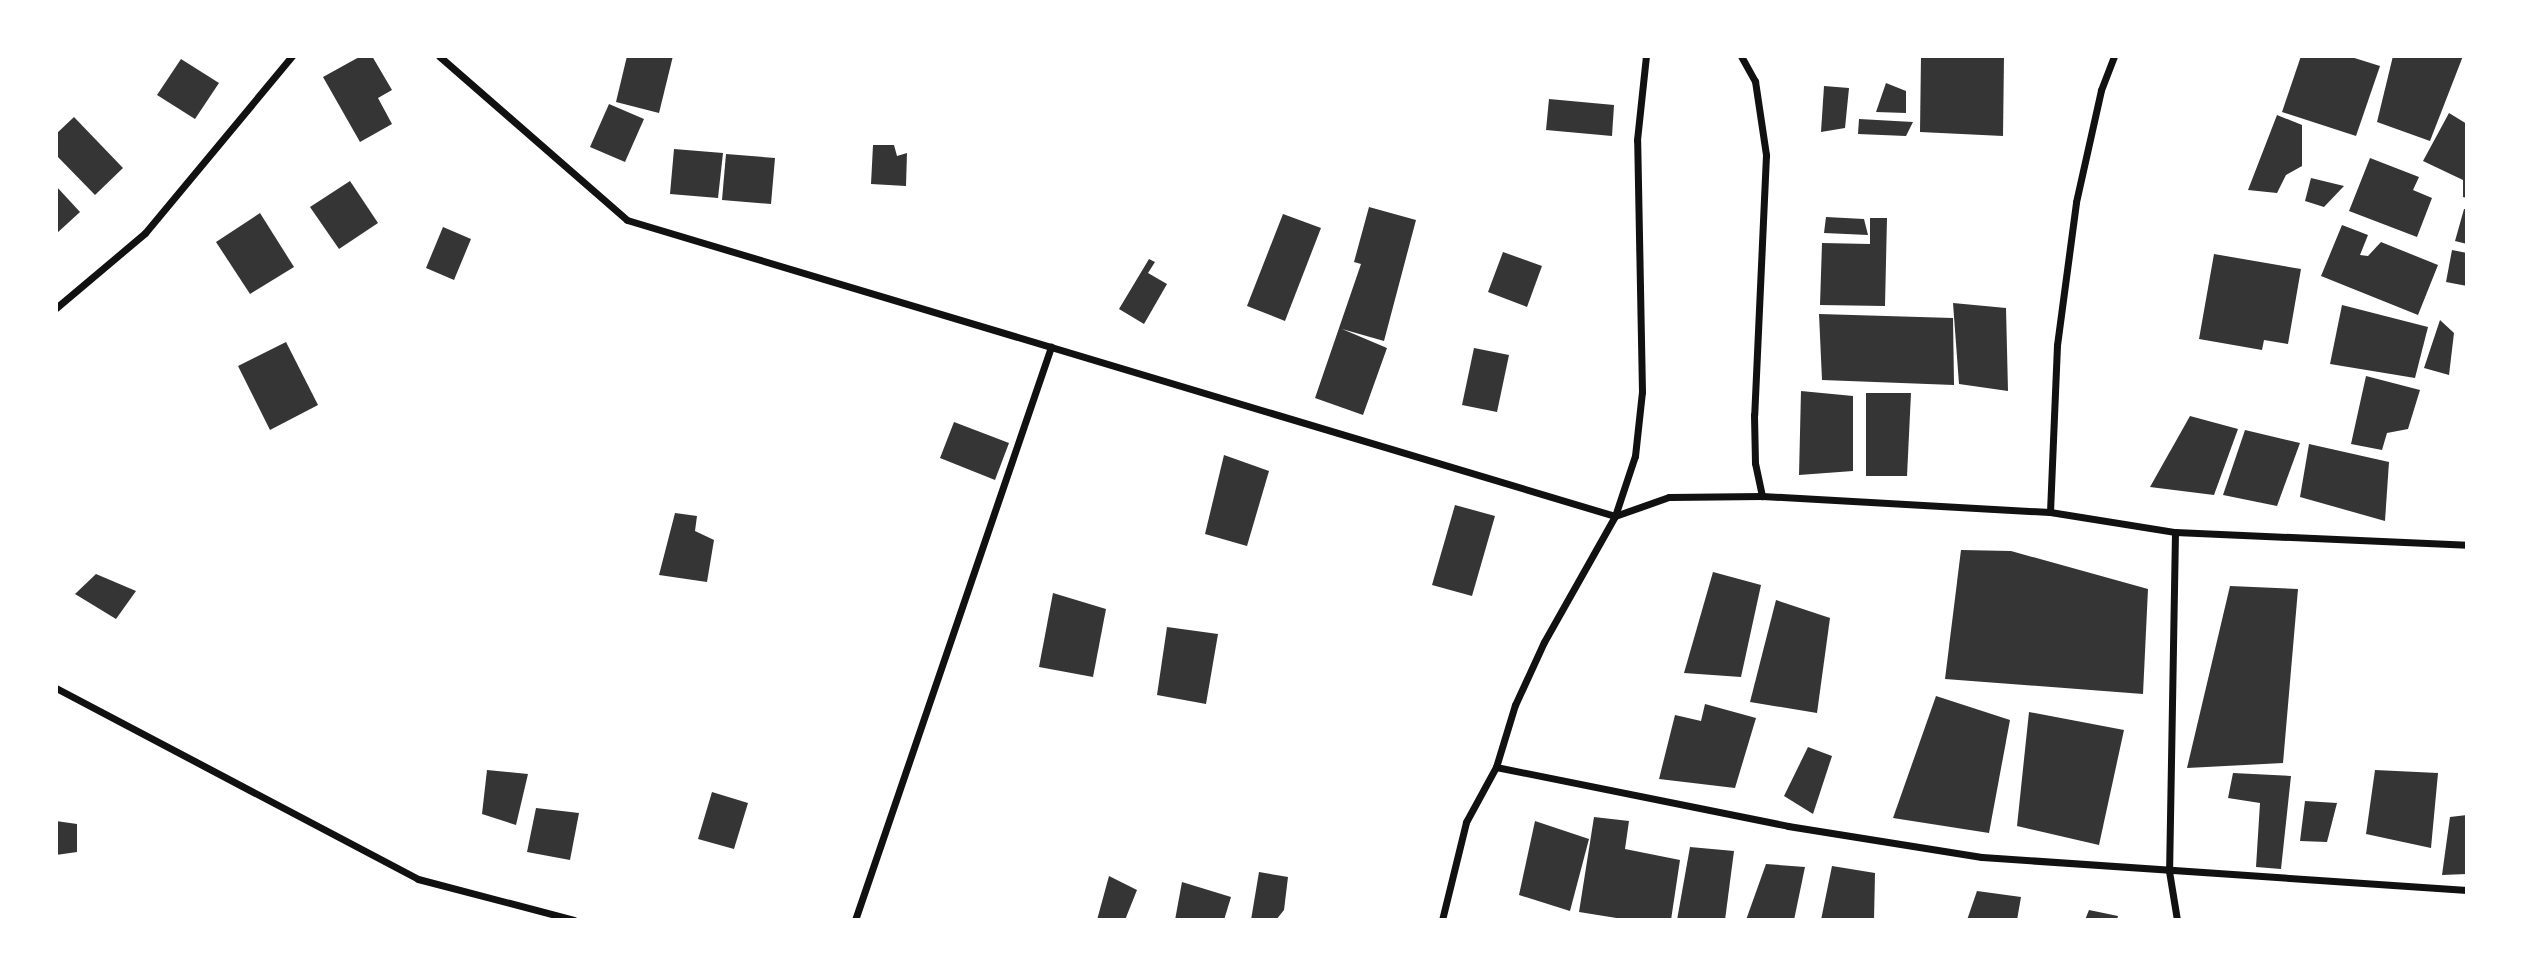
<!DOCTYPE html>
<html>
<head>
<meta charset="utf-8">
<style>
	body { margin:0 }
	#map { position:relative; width:2523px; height:976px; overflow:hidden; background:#fff; font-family:"Nunito Sans",sans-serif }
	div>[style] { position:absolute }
	.building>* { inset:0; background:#353535 }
	.minor>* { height:7px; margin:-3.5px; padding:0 3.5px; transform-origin:3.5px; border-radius:3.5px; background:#111 }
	span { translate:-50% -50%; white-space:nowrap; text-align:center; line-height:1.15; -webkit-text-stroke:5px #fff; paint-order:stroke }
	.frame { position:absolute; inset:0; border:58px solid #fff; pointer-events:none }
</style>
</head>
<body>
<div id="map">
	<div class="building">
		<i style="clip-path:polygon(361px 56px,372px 56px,392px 90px,378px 98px,392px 124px,360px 142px,323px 77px)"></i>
		<i style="clip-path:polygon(627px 56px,673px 56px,659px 113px,616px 102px)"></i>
		<i style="clip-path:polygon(1921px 56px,2004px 56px,2003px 136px,1920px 132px)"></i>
		<i style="clip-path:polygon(2301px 56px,2348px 56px,2380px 66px,2356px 136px,2282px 112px)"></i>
		<i style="clip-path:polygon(2393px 56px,2463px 56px,2430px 141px,2377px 122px)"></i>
		<i style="clip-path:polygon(181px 59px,219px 83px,195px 119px,157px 95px)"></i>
		<i style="clip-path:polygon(1886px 83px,1906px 91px,1906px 113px,1876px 112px)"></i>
		<i style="clip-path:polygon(1824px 86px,1849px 88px,1845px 128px,1821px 132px)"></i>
		<i style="clip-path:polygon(1549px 99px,1614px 105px,1612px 136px,1546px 130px)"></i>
		<i style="clip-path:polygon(609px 104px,644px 119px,625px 162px,590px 147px)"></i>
		<i style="clip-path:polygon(2449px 113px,2467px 124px,2467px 198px,2463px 197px,2463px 180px,2423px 161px)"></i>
		<i style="clip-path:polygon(2277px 115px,2302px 125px,2302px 166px,2286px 175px,2277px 193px,2248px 190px)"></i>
		<i style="clip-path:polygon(74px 117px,123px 168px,95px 195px,56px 155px,56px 134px)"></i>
		<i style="clip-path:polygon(1859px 119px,1913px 122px,1906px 136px,1858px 134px)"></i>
		<i style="clip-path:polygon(873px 145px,894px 145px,897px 156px,907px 153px,906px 186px,871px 184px)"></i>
		<i style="clip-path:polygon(674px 149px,723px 153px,718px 198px,670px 194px)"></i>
		<i style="clip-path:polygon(726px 154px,775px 158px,771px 204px,722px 200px)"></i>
		<i style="clip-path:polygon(2370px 158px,2419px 177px,2413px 190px,2432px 198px,2417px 237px,2349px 211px)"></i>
		<i style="clip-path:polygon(2311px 178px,2344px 186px,2324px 207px,2305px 201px)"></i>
		<i style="clip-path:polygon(350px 181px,378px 223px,339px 249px,310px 207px)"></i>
		<i style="clip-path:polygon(56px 186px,80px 212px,56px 234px)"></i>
		<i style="clip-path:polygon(1369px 207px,1416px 220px,1384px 341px,1342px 329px,1387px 348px,1363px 415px,1315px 398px,1361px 264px,1354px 262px)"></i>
		<i style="clip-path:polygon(2464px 209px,2467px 209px,2467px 244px,2455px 241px)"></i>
		<i style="clip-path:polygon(260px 213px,294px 267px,250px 294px,216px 242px)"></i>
		<i style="clip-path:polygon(1283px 214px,1321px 228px,1285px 321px,1247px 306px)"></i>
		<i style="clip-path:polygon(1826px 217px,1864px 219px,1868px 235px,1824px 233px)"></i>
		<i style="clip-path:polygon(1870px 218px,1887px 218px,1885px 306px,1820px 305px,1822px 243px,1870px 244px)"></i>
		<i style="clip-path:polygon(2342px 225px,2368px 235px,2360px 255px,2368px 256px,2381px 242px,2438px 265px,2418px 315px,2321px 276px)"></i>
		<i style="clip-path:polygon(443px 227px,471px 239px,454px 280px,426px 268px)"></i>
		<i style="clip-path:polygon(2452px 250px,2467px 253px,2467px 286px,2446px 282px)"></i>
		<i style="clip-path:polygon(1503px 252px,1542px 266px,1527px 307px,1488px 292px)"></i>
		<i style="clip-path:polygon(2214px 254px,2301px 269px,2288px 344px,2264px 340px,2262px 350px,2199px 339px)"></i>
		<i style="clip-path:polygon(1149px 259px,1155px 262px,1148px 273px,1167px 284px,1144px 324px,1119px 309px)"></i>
		<i style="clip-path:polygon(1953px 303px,2006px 308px,2008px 391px,1959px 384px)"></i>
		<i style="clip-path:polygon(2342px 305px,2428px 327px,2415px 378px,2330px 364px)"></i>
		<i style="clip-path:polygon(1819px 314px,1953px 318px,1954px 385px,1822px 380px)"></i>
		<i style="clip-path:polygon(2440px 320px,2454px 333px,2449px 375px,2424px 368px)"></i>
		<i style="clip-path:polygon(286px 342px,318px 405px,270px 430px,238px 366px)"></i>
		<i style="clip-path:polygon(1474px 348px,1509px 355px,1497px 412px,1462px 405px)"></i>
		<i style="clip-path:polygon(2366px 376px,2420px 390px,2408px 429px,2387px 433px,2382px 450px,2351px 444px)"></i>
		<i style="clip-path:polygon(1801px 391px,1853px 396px,1853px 471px,1799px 475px)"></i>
		<i style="clip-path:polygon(1866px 393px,1911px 393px,1907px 476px,1866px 476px)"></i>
		<i style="clip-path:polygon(2190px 416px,2238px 429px,2214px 495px,2150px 487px)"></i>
		<i style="clip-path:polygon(954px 422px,1009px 443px,995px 480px,940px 458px)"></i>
		<i style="clip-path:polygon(2245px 430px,2300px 443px,2277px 506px,2223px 495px)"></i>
		<i style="clip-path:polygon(2309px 444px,2389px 462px,2385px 521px,2300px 497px)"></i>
		<i style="clip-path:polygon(1224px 455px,1269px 471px,1247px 546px,1205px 534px)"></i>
		<i style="clip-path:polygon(1455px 505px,1495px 516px,1472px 596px,1432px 585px)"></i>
		<i style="clip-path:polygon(675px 513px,697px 516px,695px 531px,714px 540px,707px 582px,659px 575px)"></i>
		<i style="clip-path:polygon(1961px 550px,2011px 551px,2148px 589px,2143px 694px,1945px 679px)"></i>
		<i style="clip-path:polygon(1713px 572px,1761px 585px,1741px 677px,1684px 673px)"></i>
		<i style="clip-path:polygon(96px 574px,136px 591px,116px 619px,75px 594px)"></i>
		<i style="clip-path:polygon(2230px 586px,2298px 589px,2283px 763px,2187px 768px)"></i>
		<i style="clip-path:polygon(1053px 593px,1106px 609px,1093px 677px,1039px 667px)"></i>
		<i style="clip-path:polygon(1776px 600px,1830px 618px,1817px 713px,1750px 702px)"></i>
		<i style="clip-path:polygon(1167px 627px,1218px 634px,1206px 704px,1157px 695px)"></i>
		<i style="clip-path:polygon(1936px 696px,2010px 720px,1989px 833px,1893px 818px)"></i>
		<i style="clip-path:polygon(1705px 704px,1756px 718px,1735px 788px,1659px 779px,1675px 715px,1701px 721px)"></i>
		<i style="clip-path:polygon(2029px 712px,2124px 730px,2099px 845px,2017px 826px)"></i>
		<i style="clip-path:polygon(1808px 747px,1832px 756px,1813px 814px,1784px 796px)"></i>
		<i style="clip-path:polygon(487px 770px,528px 774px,516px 825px,482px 814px)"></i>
		<i style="clip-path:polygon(2375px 770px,2438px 773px,2431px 848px,2366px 834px)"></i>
		<i style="clip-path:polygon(2233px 773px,2291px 776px,2281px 869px,2256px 867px,2260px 803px,2228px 798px)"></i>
		<i style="clip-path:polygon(712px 792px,748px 803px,734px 849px,698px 839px)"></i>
		<i style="clip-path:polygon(2305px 801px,2337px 803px,2327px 842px,2300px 841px)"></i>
		<i style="clip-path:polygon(536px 808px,579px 813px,570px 860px,527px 852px)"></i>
		<i style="clip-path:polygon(2467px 815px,2467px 874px,2442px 875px,2450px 817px)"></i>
		<i style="clip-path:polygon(1594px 817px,1629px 821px,1625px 849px,1680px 860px,1671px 920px,1629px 920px,1579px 912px)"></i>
		<i style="clip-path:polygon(56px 821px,77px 824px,77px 852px,56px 855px)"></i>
		<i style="clip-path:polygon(1535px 821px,1589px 839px,1570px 911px,1519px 895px)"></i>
		<i style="clip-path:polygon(1690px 847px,1734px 851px,1725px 920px,1677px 920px)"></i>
		<i style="clip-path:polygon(1766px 864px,1805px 867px,1794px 920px,1746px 920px)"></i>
		<i style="clip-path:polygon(1832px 866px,1875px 873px,1874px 920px,1821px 920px)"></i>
		<i style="clip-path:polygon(1259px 872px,1288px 877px,1284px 910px,1276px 920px,1251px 920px)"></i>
		<i style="clip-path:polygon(1109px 876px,1137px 890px,1125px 920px,1097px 920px)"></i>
		<i style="clip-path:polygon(1182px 882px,1231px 897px,1224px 920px,1175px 920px)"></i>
		<i style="clip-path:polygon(1977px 891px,2021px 897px,2017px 920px,1967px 920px)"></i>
		<i style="clip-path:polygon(2089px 910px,2118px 916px,2117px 920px,2085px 920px)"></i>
	</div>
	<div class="minor">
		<i style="left:439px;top:56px;width:249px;rotate:41.1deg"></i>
		<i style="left:627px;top:220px;width:1031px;rotate:16.68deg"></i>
		<i style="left:1615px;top:516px;width:57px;rotate:-19.4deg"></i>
		<i style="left:1669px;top:497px;width:93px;rotate:-0.6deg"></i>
		<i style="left:1762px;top:496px;width:288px;rotate:3.2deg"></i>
		<i style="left:2050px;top:512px;width:127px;rotate:9.1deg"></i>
		<i style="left:2175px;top:532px;width:292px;rotate:2.5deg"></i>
		<i style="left:1741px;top:56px;width:29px;rotate:61deg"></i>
		<i style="left:1755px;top:81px;width:75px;rotate:81.5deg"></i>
		<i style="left:1766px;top:155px;width:260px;rotate:92.6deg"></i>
		<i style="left:1754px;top:415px;width:48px;rotate:88.8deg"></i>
		<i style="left:1755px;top:463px;width:34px;rotate:78deg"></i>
		<i style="left:56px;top:308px;width:116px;rotate:-40.1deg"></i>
		<i style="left:145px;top:233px;width:230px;rotate:-50.3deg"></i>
		<i style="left:2050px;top:512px;width:167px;rotate:-87.6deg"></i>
		<i style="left:2057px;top:345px;width:144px;rotate:-82.4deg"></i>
		<i style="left:2076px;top:202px;width:115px;rotate:-77.4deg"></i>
		<i style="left:2101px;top:90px;width:36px;rotate:-69deg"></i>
		<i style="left:2175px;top:532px;width:339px;rotate:91deg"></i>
		<i style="left:2169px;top:871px;width:50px;rotate:80.7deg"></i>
		<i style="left:56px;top:688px;width:409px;rotate:27.8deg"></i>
		<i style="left:418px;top:879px;width:161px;rotate:14.7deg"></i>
		<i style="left:1496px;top:767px;width:298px;rotate:11.4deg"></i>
		<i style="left:1788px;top:826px;width:196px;rotate:9.1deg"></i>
		<i style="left:1982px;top:857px;width:486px;rotate:3.9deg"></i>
		<i style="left:855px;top:920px;width:606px;rotate:-71.12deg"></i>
		<i style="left:1442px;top:920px;width:101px;rotate:-76.2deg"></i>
		<i style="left:1466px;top:822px;width:63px;rotate:-61.4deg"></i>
		<i style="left:1496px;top:767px;width:65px;rotate:-73deg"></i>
		<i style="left:1515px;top:705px;width:69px;rotate:-65.3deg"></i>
		<i style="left:1544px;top:642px;width:145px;rotate:-60.6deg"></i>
		<i style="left:1615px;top:516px;width:63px;rotate:-71.6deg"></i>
		<i style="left:1635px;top:456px;width:64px;rotate:-83.8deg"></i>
		<i style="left:1642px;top:392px;width:252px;rotate:-91.1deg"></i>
		<i style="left:1637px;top:140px;width:84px;rotate:-83.9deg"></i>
	</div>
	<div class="frame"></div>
</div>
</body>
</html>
